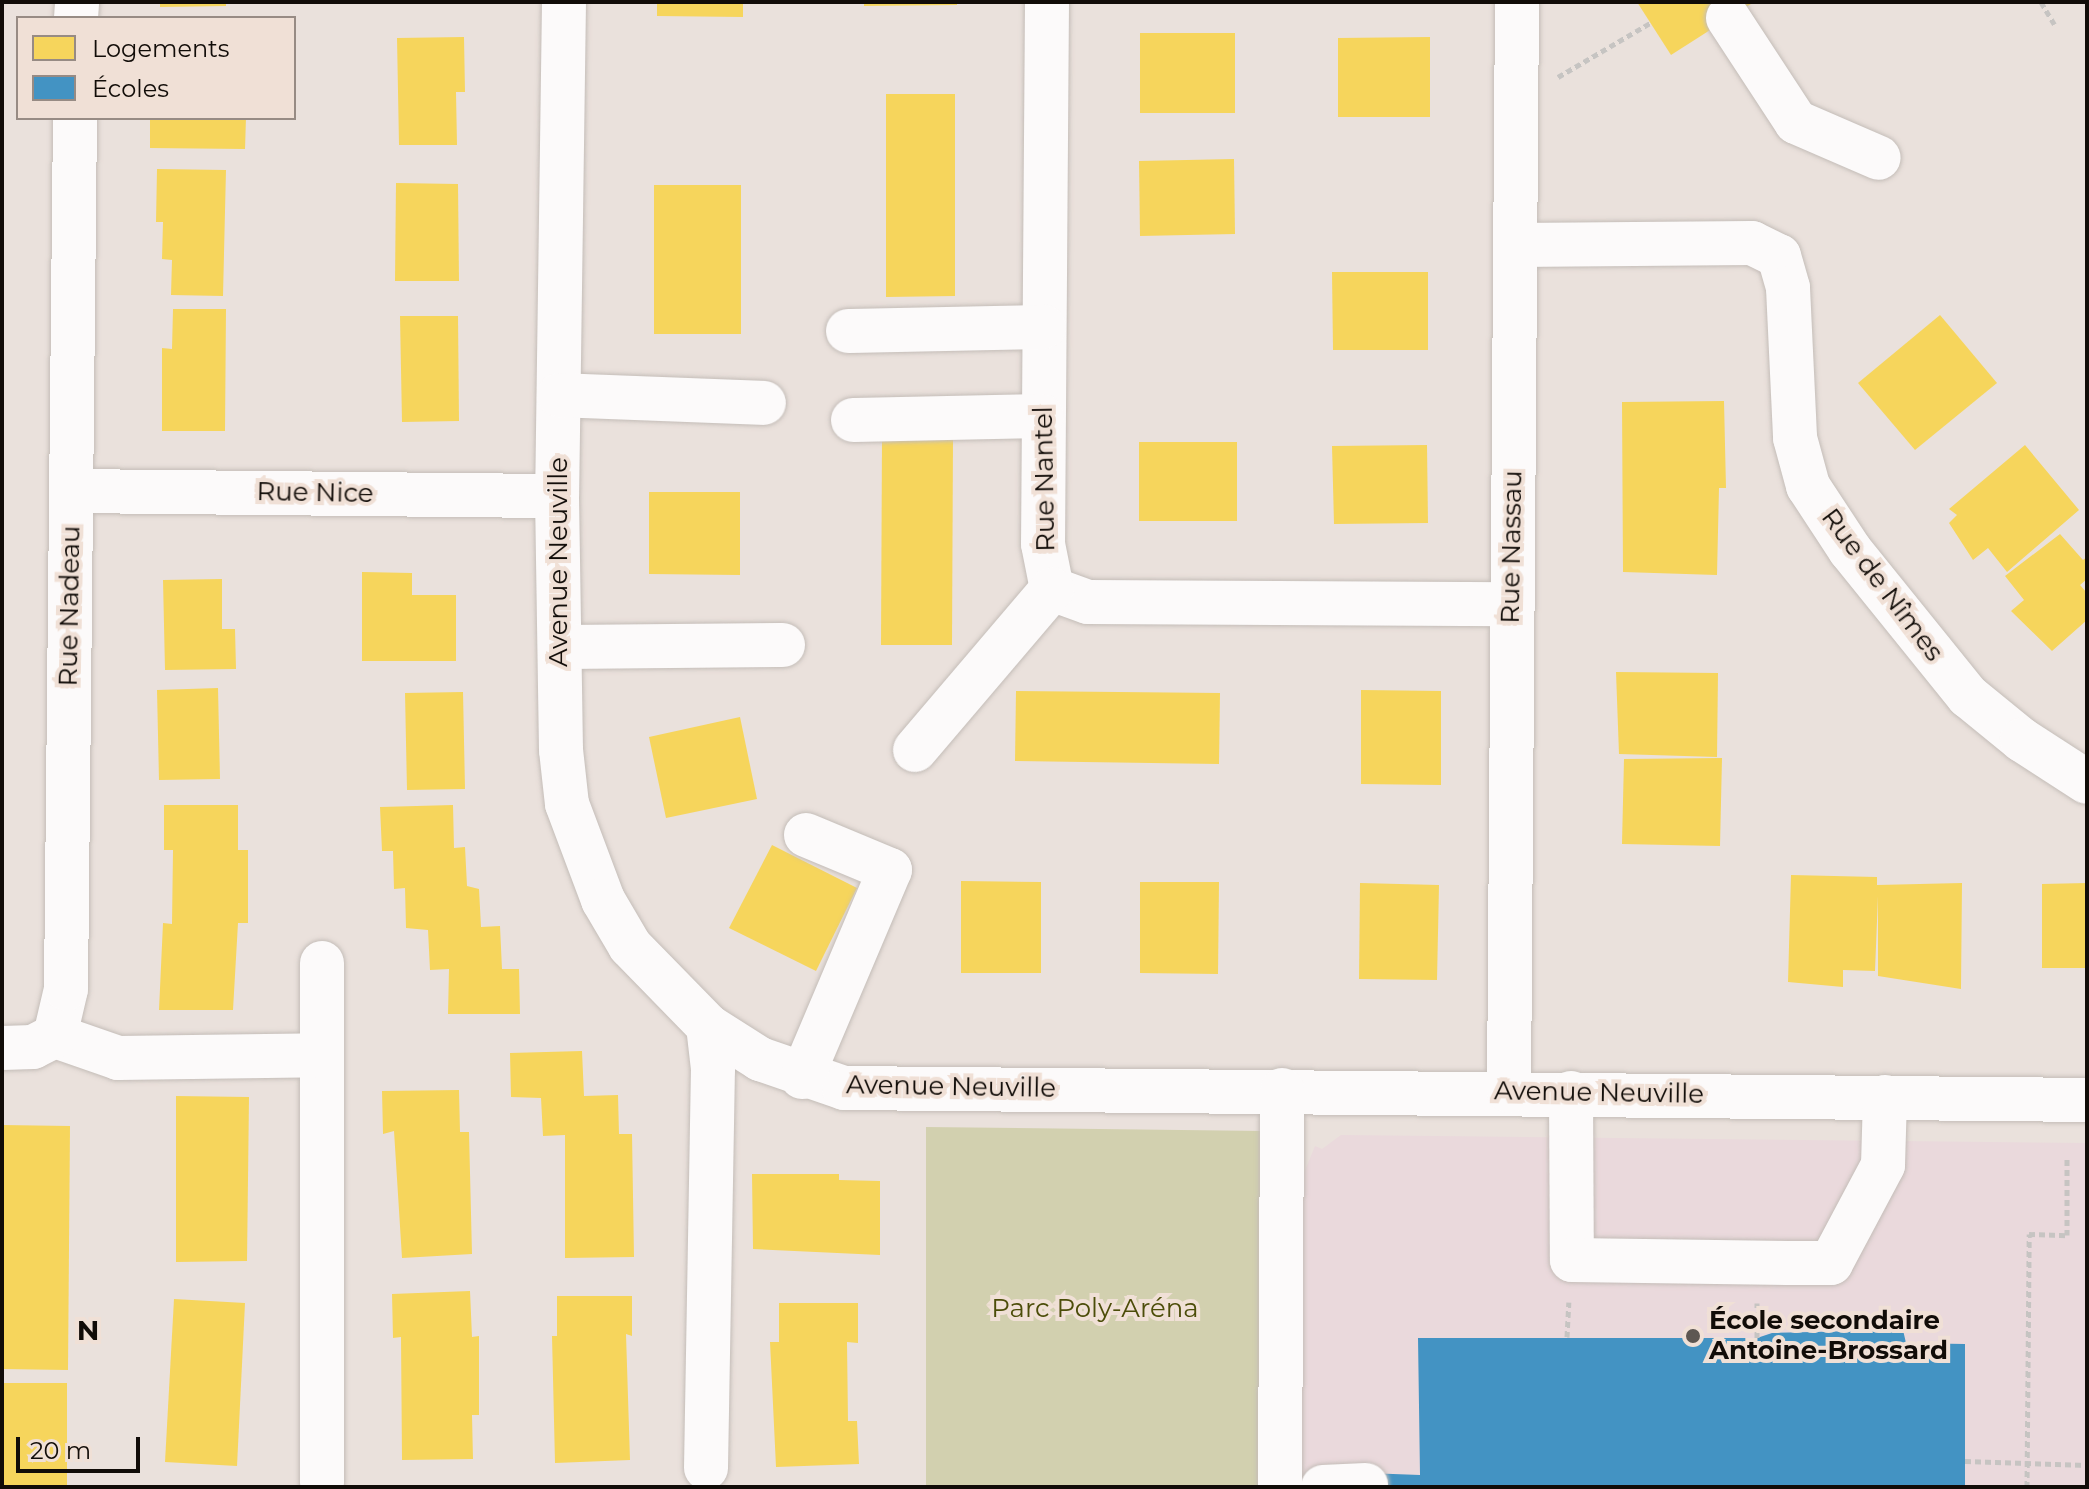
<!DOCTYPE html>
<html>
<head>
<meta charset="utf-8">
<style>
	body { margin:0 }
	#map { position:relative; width:2089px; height:1489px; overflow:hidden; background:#eae1dc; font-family:Montserrat,sans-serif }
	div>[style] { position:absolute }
	.education>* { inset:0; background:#ead9dc }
	.green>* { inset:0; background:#d2d0af }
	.homes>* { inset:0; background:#f6d55c }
	.schools>* { inset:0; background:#4393c3 }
	.path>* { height:5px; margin-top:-2.5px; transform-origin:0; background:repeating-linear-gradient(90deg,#c6c4c2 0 6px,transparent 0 10px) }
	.roads { filter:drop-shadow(0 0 2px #c4bdb8) drop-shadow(0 0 2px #c4bdb8) }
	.minor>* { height:44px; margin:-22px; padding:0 22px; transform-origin:22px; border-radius:22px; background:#fcfafa }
	.dots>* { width:22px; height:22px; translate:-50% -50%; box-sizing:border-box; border:4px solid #f0e0d6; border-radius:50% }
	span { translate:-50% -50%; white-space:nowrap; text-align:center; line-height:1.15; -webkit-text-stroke:8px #f0e0d6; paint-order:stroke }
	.street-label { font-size:26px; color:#110c08 }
	.park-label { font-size:26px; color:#4c4d09 }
	.poi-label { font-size:26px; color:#110c08; font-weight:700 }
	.left { translate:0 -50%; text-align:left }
	.neighbourhood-label { font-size:28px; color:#110c08; font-weight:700 }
	.frame { position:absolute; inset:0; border:4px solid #110c08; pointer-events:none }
	.legend { position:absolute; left:16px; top:16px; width:280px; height:104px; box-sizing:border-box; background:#f0e0d6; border:2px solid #978b84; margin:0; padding:10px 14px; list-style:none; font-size:24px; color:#110c08 }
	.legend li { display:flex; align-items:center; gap:16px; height:40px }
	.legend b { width:40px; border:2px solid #978b84 }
	.scale { position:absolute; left:16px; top:1437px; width:124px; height:36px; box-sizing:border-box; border:4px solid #110c08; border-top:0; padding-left:10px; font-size:24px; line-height:28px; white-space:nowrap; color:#110c08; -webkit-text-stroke:6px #f0e0d6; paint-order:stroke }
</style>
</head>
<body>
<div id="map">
	<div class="education">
		<i style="clip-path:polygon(1341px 1135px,2087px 1143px,2087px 1487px,1297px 1487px,1299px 1185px,1315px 1146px,1322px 1149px)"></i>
	</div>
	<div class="green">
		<i style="clip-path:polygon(926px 1127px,1264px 1131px,1262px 1487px,926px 1487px)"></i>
	</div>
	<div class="homes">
		<i style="clip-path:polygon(160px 2px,226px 2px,226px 6px,160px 7px)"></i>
		<i style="clip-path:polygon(657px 2px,743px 2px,743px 17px,657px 16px)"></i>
		<i style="clip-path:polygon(864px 2px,957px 2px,957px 5px,864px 6px)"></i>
		<i style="clip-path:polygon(1637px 2px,1754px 2px,1671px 55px)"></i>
		<i style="clip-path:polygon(1140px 33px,1235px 33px,1235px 113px,1140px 113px)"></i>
		<i style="clip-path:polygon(464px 37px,465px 92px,456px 92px,457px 145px,399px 145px,397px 38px)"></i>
		<i style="clip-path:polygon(1430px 37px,1430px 117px,1338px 117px,1338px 38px)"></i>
		<i style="clip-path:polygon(886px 94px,955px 94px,955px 296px,886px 297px)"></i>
		<i style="clip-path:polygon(150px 118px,246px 118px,245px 149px,150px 148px)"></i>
		<i style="clip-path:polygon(1234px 159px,1235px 234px,1140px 236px,1139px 161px)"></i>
		<i style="clip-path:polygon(157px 169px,226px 170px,223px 296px,171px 295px,172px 260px,162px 259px,163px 222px,156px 222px)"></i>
		<i style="clip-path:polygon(396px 183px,458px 184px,459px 281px,395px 281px)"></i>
		<i style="clip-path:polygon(654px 185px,741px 185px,741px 334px,654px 334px)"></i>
		<i style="clip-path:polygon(1332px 272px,1428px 272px,1428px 350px,1333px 350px)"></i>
		<i style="clip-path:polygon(173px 309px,226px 309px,225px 431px,162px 431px,162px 348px,172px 349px)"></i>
		<i style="clip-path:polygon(1940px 315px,1997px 383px,1915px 450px,1858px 383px)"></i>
		<i style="clip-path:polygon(400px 316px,458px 316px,459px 421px,402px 422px)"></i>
		<i style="clip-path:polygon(1724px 401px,1726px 488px,1719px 488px,1717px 575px,1623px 572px,1622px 402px)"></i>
		<i style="clip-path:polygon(882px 439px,953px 439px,952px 645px,881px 645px)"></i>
		<i style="clip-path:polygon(1139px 442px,1237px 442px,1237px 521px,1139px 521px)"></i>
		<i style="clip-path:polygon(1427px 445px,1428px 523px,1334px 524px,1332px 446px)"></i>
		<i style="clip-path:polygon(2025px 445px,2079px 510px,2007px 572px,1988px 548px,1973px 560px,1949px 523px,1957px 515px,1949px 509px)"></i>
		<i style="clip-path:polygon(649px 492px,740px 492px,740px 575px,649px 574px)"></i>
		<i style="clip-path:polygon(2060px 534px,2083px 560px,2087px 557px,2087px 579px,2080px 585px,2087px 593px,2087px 620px,2052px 651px,2011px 611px,2024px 600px,2005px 576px)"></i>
		<i style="clip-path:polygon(362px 572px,412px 573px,412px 595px,456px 595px,456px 661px,362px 661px)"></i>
		<i style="clip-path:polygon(222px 579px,222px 629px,235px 629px,236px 669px,165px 670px,163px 580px)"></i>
		<i style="clip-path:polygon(1616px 672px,1718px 673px,1717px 757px,1619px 754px)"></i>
		<i style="clip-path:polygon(218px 688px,220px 779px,159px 780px,157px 690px)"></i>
		<i style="clip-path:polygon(1361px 690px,1441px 691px,1441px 785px,1361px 784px)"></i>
		<i style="clip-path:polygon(1016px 691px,1220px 693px,1219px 764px,1015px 761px)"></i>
		<i style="clip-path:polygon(463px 692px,465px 789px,407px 790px,405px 693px)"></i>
		<i style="clip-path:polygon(740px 717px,757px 799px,666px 818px,649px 737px)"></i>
		<i style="clip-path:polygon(1722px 758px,1720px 846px,1622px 844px,1624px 759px)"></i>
		<i style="clip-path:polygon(164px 805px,238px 805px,238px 850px,248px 850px,248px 923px,238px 923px,233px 1010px,159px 1010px,163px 923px,172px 924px,173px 850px,164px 850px)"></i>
		<i style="clip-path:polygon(453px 805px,454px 848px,465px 847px,467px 886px,479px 889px,481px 927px,500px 926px,502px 969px,519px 969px,520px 1014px,448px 1014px,449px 969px,430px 970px,428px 930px,406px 928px,405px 888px,394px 889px,393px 851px,382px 851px,380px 807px)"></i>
		<i style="clip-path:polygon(772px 845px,857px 888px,816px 971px,729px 928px)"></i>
		<i style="clip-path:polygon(1791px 875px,1877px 877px,1877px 885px,1962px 883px,1961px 989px,1878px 976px,1878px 896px,1875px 971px,1843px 970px,1843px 987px,1788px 982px)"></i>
		<i style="clip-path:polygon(961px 881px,1041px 882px,1041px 973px,961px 973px)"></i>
		<i style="clip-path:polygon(1140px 882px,1219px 882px,1218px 974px,1140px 973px)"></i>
		<i style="clip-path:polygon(1360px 883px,1439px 885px,1437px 980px,1359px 979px)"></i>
		<i style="clip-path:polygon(2087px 883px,2087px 968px,2042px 968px,2042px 884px)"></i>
		<i style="clip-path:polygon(582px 1051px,584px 1096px,618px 1095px,619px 1134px,632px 1134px,634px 1257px,565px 1258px,565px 1135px,543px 1136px,541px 1098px,511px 1097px,510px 1053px)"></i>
		<i style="clip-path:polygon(459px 1090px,460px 1132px,469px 1132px,472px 1254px,402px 1258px,394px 1131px,383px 1134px,382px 1091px)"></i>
		<i style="clip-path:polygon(176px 1096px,249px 1097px,247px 1261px,176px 1262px)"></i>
		<i style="clip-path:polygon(2px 1125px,70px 1126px,68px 1370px,2px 1369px)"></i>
		<i style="clip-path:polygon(752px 1174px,839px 1174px,839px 1180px,880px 1181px,880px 1255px,753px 1249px)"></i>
		<i style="clip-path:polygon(470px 1291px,472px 1337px,479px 1336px,479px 1415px,472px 1415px,473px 1459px,402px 1460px,401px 1337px,393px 1338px,392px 1294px)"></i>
		<i style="clip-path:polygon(557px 1296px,632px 1296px,632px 1336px,626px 1334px,630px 1460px,555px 1463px,552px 1336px,557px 1336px)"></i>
		<i style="clip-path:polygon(174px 1299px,245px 1303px,237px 1466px,165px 1462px)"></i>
		<i style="clip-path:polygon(779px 1303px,858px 1303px,858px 1343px,847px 1342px,848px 1421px,857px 1421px,859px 1464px,776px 1467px,770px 1342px,779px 1342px)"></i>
		<i style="clip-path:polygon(2px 1383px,67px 1383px,67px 1487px,2px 1487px)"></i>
	</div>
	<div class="schools">
		<i style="clip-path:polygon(1903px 1330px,1906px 1343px,1965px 1344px,1965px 1487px,1366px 1487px,1366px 1473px,1420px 1475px,1418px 1338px,1757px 1338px,1772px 1333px)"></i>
	</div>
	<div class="path">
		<i style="left:2041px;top:2px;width:26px;rotate:59deg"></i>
		<i style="left:1558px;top:77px;width:107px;rotate:-30.4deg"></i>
		<i style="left:1567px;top:1337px;width:35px;rotate:-87deg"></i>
		<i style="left:1757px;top:1338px;width:35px;rotate:-90deg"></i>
		<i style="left:1965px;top:1461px;width:122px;rotate:1.9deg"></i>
		<i style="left:2027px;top:1487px;width:253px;rotate:-89.5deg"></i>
		<i style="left:2029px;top:1234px;width:38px;rotate:2deg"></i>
		<i style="left:2067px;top:1235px;width:77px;rotate:-90deg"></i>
	</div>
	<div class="roads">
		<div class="minor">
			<i style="left:564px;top:2px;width:494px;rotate:90.8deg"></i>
			<i style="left:557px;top:496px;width:254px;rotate:89.1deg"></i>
			<i style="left:561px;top:750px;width:54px;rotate:83.7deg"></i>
			<i style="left:567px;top:804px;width:103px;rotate:69.4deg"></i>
			<i style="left:603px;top:900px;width:53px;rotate:59.6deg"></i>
			<i style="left:630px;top:946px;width:112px;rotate:45.7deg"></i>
			<i style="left:708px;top:1026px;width:62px;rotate:32.4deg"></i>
			<i style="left:760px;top:1059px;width:89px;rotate:19deg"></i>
			<i style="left:844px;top:1088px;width:1243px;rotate:0.55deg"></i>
			<i style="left:1047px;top:2px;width:542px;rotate:90.42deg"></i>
			<i style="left:1043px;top:544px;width:46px;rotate:78.7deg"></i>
			<i style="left:1052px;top:589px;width:38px;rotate:20deg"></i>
			<i style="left:1088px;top:602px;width:424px;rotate:0.3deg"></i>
			<i style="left:76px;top:18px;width:16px;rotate:-86deg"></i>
			<i style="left:1728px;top:18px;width:124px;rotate:56.8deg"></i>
			<i style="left:1796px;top:122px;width:90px;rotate:23.4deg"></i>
			<i style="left:1516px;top:245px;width:236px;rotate:-0.5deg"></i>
			<i style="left:1752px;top:243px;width:30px;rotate:26deg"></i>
			<i style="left:1779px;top:256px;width:33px;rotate:74deg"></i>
			<i style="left:1788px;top:288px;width:150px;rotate:87.3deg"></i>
			<i style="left:1795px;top:438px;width:50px;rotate:74.8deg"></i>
			<i style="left:1808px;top:486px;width:77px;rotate:56.7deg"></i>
			<i style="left:1850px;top:550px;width:188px;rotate:51.1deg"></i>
			<i style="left:1968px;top:696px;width:70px;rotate:39.2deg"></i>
			<i style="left:2022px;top:740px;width:77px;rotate:32.9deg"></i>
			<i style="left:848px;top:331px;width:196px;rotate:-1.2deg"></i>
			<i style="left:559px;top:395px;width:205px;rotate:2.2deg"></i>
			<i style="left:853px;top:420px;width:189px;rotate:-1.2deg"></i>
			<i style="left:72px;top:491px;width:485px;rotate:0.6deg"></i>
			<i style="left:560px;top:647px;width:223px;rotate:-0.5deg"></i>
			<i style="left:915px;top:750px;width:211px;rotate:-49.6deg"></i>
			<i style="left:322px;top:963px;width:520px;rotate:90deg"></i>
			<i style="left:55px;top:1036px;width:67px;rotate:19.2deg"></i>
			<i style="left:118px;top:1058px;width:203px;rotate:-0.8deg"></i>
			<i style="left:2px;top:1048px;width:31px;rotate:-2deg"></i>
			<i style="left:33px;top:1047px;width:25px;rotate:-27deg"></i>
			<i style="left:55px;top:1036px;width:48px;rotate:-76.8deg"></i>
			<i style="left:66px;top:989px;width:871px;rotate:-89.41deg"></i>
			<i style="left:802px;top:1077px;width:225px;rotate:-67deg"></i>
			<i style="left:890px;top:870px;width:91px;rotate:-157.4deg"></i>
			<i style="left:1509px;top:1091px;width:1089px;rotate:-89.58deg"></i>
			<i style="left:1571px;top:1093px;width:167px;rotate:89.7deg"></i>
			<i style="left:1572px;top:1260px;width:216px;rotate:0.8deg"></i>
			<i style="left:1788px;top:1263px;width:43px"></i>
			<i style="left:1831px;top:1263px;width:111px;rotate:-62deg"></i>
			<i style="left:1883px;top:1165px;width:68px;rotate:-88.3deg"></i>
			<i style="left:706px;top:1468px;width:399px;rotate:-89deg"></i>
			<i style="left:713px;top:1069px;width:43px;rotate:-96.6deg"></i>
			<i style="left:1280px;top:1487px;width:397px;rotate:-89.7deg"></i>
			<i style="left:1323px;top:1487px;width:43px;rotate:-2.7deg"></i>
		</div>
	</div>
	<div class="dots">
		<i style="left:1693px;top:1336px;background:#5d5752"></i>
	</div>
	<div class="street-label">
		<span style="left:1045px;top:479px;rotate:-91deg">Rue Nantel</span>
		<span style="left:315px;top:493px;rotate:1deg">Rue Nice</span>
		<span style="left:1512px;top:547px;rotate:-89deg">Rue Nassau</span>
		<span style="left:559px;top:562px;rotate:-90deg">Avenue Neuville</span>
		<span style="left:1882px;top:585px;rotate:53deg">Rue de Nîmes</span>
		<span style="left:70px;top:606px;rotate:-89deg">Rue Nadeau</span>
		<span style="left:951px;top:1087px;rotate:1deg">Avenue Neuville</span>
		<span style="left:1599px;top:1093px;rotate:1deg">Avenue Neuville</span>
	</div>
	<div class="park-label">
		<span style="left:1095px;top:1309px">Parc Poly-Aréna</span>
	</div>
	<div class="poi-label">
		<span class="left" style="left:1709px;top:1336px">École secondaire<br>Antoine-Brossard</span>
	</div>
	<div class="neighbourhood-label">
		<span style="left:88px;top:1330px">N</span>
	</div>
	<div class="frame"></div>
	<ul class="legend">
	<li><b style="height:22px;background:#f6d55c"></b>Logements</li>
	<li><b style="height:22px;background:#4393c3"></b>Écoles</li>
	</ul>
	<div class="scale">20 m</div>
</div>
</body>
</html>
